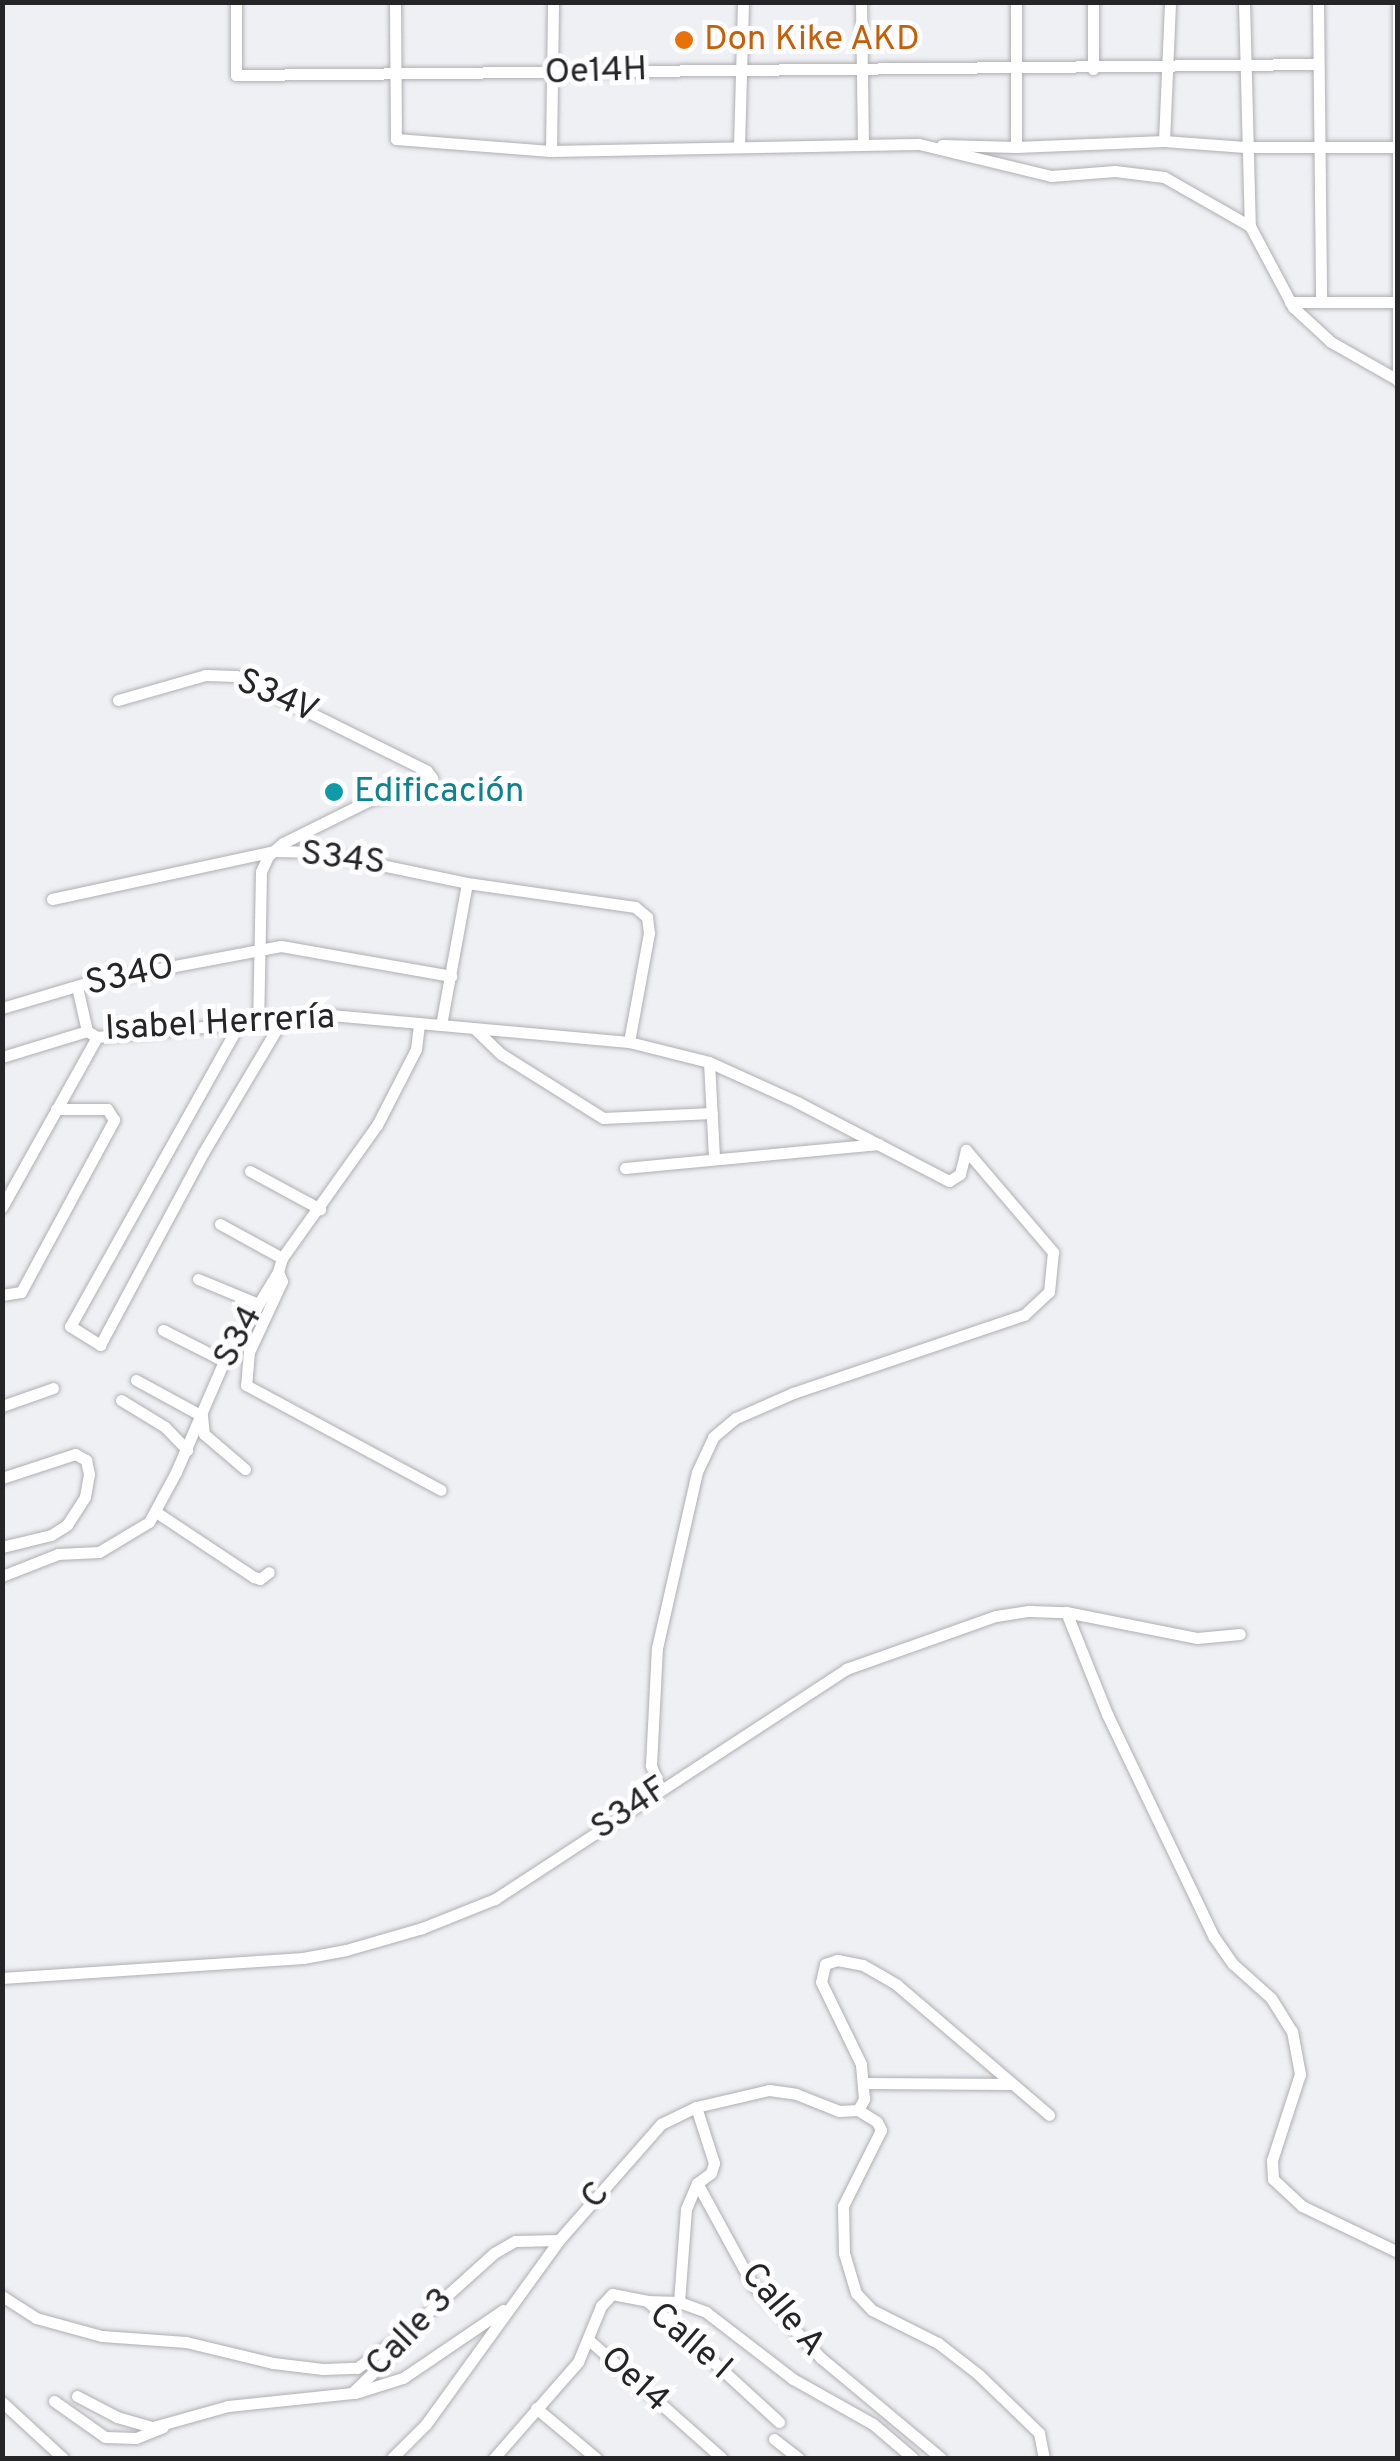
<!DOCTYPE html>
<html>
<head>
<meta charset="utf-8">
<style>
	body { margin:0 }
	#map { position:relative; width:1400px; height:2461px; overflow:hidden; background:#eff0f4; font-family:Overpass,sans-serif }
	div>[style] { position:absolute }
	.roads { filter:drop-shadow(0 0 2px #afafb3) drop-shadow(0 0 2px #afafb3) }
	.minor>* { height:11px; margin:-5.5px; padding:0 5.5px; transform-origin:5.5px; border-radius:5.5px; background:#fff }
	.dots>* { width:28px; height:28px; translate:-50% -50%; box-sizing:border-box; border:5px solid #fdfdff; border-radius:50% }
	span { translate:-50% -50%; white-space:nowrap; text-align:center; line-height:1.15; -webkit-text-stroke:10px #fdfdff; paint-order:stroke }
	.food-label { font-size:35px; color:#c56008 }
	.left { translate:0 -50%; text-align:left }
	.street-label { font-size:35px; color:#252527 }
	.culture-label { font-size:35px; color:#0d838f }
	.frame { position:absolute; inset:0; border:5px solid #252527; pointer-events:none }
</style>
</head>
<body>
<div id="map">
	<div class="roads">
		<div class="minor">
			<i style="left:236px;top:2px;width:73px;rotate:90deg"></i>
			<i style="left:236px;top:75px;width:1080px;rotate:-0.58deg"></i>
			<i style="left:395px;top:2px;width:137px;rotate:89.6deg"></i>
			<i style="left:396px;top:139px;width:155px;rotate:4.4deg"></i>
			<i style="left:551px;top:151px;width:368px;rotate:-1.1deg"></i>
			<i style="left:919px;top:144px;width:136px;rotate:13.6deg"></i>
			<i style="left:1051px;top:176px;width:64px;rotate:-4.5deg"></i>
			<i style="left:1115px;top:171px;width:49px;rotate:7deg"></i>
			<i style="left:1164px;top:177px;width:99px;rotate:29.7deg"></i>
			<i style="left:1250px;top:226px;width:92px;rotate:62deg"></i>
			<i style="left:1293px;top:307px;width:52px;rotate:42.6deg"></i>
			<i style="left:1331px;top:342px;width:77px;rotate:29.6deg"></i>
			<i style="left:861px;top:2px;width:141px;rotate:89.2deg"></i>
			<i style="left:1016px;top:2px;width:145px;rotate:90deg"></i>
			<i style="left:1093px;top:2px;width:67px;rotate:90deg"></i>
			<i style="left:1244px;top:2px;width:224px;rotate:88.5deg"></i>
			<i style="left:1318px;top:2px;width:299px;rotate:89.4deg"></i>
			<i style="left:1398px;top:6px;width:375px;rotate:90deg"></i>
			<i style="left:1164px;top:141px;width:139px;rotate:-87.5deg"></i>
			<i style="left:942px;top:145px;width:74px;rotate:1.5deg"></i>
			<i style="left:1016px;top:147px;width:148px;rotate:-2.3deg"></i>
			<i style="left:1164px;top:141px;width:81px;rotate:4.2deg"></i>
			<i style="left:1245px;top:147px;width:153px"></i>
			<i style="left:739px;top:146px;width:144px;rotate:-88.4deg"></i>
			<i style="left:551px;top:151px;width:149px;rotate:-89.2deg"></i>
			<i style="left:1290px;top:302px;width:108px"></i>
			<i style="left:118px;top:700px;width:91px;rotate:-16deg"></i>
			<i style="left:205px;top:675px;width:31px;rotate:2deg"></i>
			<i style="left:236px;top:676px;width:213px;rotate:26.4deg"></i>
			<i style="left:427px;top:771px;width:9px;rotate:54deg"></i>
			<i style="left:432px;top:778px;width:14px;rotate:129deg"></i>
			<i style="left:423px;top:789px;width:52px;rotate:168.9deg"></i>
			<i style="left:372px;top:799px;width:99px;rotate:153.7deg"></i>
			<i style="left:283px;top:843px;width:20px;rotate:139deg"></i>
			<i style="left:268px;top:856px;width:17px;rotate:114deg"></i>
			<i style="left:261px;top:872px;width:151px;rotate:91.1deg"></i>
			<i style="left:52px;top:899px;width:227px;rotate:-12.2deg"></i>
			<i style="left:274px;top:851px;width:45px;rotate:1.3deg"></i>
			<i style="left:319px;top:852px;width:151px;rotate:11.8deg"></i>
			<i style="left:467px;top:883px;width:170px;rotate:8.1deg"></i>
			<i style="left:635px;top:907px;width:16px;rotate:40deg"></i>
			<i style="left:647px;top:917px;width:16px;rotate:83deg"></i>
			<i style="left:649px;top:933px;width:111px;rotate:100.4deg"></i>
			<i style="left:77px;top:987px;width:45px;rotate:77.2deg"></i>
			<i style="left:2px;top:1008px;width:92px;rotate:-16.5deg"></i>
			<i style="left:90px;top:982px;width:194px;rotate:-10.7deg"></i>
			<i style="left:281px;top:946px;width:173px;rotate:10deg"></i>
			<i style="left:441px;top:1025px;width:144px;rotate:-79.6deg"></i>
			<i style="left:238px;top:1026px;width:344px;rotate:119.2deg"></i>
			<i style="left:70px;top:1326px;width:36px;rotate:32deg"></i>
			<i style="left:100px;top:1345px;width:218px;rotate:-61.8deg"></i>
			<i style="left:203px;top:1153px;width:155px;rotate:-59.3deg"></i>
			<i style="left:476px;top:1030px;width:35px;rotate:44deg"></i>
			<i style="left:501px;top:1054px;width:120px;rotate:32.1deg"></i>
			<i style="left:603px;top:1118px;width:109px;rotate:-2.6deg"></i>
			<i style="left:2px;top:1057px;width:89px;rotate:-17deg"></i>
			<i style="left:87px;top:1031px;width:12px;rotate:31deg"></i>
			<i style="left:97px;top:1037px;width:235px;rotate:-5.4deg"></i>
			<i style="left:331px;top:1015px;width:299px;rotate:5.2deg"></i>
			<i style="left:629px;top:1042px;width:82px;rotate:14deg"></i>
			<i style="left:709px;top:1062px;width:97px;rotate:24.4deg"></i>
			<i style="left:797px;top:1102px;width:171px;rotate:27.5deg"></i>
			<i style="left:949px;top:1181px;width:13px;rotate:-32deg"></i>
			<i style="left:960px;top:1174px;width:25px;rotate:-76deg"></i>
			<i style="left:709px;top:1062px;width:97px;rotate:87deg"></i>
			<i style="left:625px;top:1168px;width:255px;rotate:-5.4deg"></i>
			<i style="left:250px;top:1171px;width:80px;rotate:28.5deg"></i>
			<i style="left:2px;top:1207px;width:195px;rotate:-60.8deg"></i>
			<i style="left:220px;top:1224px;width:71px;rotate:28.7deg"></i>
			<i style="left:278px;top:1272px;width:10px;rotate:66deg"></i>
			<i style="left:282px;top:1281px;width:78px;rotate:114.9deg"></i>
			<i style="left:249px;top:1352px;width:33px;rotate:95deg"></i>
			<i style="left:246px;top:1385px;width:221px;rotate:28.3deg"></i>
			<i style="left:198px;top:1279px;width:63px;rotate:22.5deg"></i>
			<i style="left:2px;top:1295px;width:19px;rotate:-9deg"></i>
			<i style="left:21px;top:1292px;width:196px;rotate:-61.6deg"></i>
			<i style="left:114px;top:1120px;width:13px;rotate:-122deg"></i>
			<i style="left:107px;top:1109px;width:51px;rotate:180deg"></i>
			<i style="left:163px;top:1330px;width:68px;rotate:26.9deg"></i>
			<i style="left:136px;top:1380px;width:75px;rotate:28.6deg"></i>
			<i style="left:202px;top:1416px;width:18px;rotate:84deg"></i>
			<i style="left:204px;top:1434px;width:54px;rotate:40.5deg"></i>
			<i style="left:121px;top:1400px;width:52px;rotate:31.5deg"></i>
			<i style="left:165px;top:1427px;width:32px;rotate:46deg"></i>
			<i style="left:2px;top:1406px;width:54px;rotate:-19.4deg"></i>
			<i style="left:2px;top:1478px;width:77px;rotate:-18.2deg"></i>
			<i style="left:75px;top:1454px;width:13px;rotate:29deg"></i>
			<i style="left:86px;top:1460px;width:14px;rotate:78deg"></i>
			<i style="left:89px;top:1474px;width:23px;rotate:100deg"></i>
			<i style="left:85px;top:1497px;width:33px;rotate:123deg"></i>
			<i style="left:67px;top:1525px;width:19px;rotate:148deg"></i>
			<i style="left:51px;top:1535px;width:50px;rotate:166.2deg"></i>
			<i style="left:156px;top:1512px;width:118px;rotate:33.6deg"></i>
			<i style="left:254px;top:1577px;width:6px;rotate:18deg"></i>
			<i style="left:260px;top:1579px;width:11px;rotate:-38deg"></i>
			<i style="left:2px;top:1576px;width:60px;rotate:-21.4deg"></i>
			<i style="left:58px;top:1554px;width:41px;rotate:-2.8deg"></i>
			<i style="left:99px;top:1552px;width:58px;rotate:-31deg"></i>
			<i style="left:149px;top:1522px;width:57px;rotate:-61.6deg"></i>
			<i style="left:176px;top:1472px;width:121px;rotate:-66.6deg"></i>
			<i style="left:224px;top:1361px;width:104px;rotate:-58.8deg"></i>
			<i style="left:278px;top:1272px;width:15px;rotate:-74deg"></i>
			<i style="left:282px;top:1258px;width:163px;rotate:-54.5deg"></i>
			<i style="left:377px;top:1125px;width:85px;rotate:-62.8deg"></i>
			<i style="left:416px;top:1049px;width:26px;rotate:-83deg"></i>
			<i style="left:1066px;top:1612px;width:110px;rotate:68.1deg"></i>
			<i style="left:1107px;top:1714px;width:247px;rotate:64.4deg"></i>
			<i style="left:1214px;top:1937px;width:33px;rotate:55deg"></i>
			<i style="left:1233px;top:1964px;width:51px;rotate:41.8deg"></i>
			<i style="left:1271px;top:1998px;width:39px;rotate:58deg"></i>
			<i style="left:1292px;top:2031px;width:44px;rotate:79.5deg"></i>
			<i style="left:1300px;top:2074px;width:90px;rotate:108deg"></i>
			<i style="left:1272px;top:2160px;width:19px;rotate:87deg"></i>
			<i style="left:1273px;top:2179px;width:40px;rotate:43deg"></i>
			<i style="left:1302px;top:2206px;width:106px;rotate:25.6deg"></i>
			<i style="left:660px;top:1789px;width:26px;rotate:-111deg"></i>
			<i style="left:651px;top:1765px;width:117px;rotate:-87.1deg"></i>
			<i style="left:657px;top:1648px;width:180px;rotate:-77.2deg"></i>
			<i style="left:697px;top:1472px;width:38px;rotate:-65deg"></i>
			<i style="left:713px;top:1437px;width:30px;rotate:-40deg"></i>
			<i style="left:736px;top:1418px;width:62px;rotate:-23.7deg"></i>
			<i style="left:793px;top:1393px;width:244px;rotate:-18.7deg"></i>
			<i style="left:1024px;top:1315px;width:34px;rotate:-43deg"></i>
			<i style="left:1049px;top:1292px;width:40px;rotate:-84.3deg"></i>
			<i style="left:1053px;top:1252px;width:134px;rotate:-130.5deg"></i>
			<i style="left:2px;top:1978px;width:302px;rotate:-3.8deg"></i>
			<i style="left:303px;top:1958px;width:44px;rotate:-10.5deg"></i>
			<i style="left:346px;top:1950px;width:79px;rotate:-16.1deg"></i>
			<i style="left:422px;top:1928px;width:79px;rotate:-21.7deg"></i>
			<i style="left:495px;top:1899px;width:420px;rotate:-33.2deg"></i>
			<i style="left:846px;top:1669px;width:159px;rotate:-19.5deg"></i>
			<i style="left:996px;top:1616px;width:33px;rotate:-9deg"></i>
			<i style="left:1029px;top:1611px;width:37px;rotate:2deg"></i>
			<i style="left:1066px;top:1612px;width:134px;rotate:11.2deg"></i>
			<i style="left:1197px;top:1638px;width:43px;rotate:-5.3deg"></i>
			<i style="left:864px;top:2083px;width:149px;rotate:0.4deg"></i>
			<i style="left:696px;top:2107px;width:59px;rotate:72.2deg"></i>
			<i style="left:714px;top:2163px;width:10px;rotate:107deg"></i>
			<i style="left:711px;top:2173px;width:17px;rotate:144deg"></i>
			<i style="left:858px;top:2110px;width:22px;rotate:32deg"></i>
			<i style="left:877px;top:2122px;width:9px;rotate:63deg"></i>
			<i style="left:881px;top:2130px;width:85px;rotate:116.6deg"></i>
			<i style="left:843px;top:2206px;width:47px;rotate:88.8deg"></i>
			<i style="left:844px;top:2253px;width:42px;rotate:73.3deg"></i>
			<i style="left:856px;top:2293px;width:23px;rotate:47deg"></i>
			<i style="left:872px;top:2310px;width:74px;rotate:26.6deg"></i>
			<i style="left:938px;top:2343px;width:51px;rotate:37.8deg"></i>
			<i style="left:978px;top:2374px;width:85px;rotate:44deg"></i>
			<i style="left:1039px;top:2433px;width:25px;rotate:79deg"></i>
			<i style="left:2px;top:2296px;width:40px;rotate:32.9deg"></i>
			<i style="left:36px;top:2318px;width:68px;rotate:15.3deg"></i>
			<i style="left:102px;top:2336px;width:84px;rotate:4.1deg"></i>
			<i style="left:186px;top:2342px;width:89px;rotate:13.6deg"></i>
			<i style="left:273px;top:2363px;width:50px;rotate:6.8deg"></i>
			<i style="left:323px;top:2369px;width:34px;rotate:-2deg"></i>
			<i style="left:357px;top:2368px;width:52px;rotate:-36.4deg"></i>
			<i style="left:647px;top:2301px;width:32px;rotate:2deg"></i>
			<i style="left:679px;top:2302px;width:29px;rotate:20deg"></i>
			<i style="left:706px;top:2312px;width:110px;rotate:37.6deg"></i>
			<i style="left:793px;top:2379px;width:92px;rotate:29.4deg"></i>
			<i style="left:873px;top:2424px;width:52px;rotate:40.4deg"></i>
			<i style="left:679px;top:2302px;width:93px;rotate:-85.7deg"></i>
			<i style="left:686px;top:2209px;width:28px;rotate:-67deg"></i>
			<i style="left:697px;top:2183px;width:115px;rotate:61.4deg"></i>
			<i style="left:752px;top:2284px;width:101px;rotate:47deg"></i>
			<i style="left:821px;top:2358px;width:156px;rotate:39.8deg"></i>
			<i style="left:590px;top:2341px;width:176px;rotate:41.6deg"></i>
			<i style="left:355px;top:2393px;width:50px;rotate:-17.4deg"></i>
			<i style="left:403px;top:2378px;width:121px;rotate:-34.2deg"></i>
			<i style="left:77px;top:2396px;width:45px;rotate:27.7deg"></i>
			<i style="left:117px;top:2417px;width:37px;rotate:16deg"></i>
			<i style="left:153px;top:2427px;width:78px;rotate:-15.6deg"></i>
			<i style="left:228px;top:2406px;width:125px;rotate:-6deg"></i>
			<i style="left:352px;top:2393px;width:49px;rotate:-44.2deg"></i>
			<i style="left:387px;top:2359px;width:29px;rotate:-56deg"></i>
			<i style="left:403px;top:2335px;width:122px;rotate:-42deg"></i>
			<i style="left:494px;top:2253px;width:24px;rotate:-30deg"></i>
			<i style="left:515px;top:2241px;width:44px;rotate:-1.3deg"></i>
			<i style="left:54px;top:2401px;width:62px;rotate:35.2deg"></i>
			<i style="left:105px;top:2437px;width:31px;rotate:2deg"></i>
			<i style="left:136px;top:2438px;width:29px;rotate:-22deg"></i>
			<i style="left:2px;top:2402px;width:83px;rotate:42.6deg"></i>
			<i style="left:536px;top:2408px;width:78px;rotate:39.8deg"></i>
			<i style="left:774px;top:2439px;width:31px;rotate:38deg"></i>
			<i style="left:392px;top:2458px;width:48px;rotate:-45deg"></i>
			<i style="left:426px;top:2424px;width:227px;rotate:-54.1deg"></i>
			<i style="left:559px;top:2240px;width:154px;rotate:-48.7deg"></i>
			<i style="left:661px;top:2124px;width:39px;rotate:-26deg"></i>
			<i style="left:696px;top:2107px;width:75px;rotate:-13.1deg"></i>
			<i style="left:769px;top:2090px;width:27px;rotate:8deg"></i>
			<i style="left:796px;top:2094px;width:46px;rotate:21.6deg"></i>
			<i style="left:839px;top:2111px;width:19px;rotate:-3deg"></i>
			<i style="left:858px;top:2110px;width:13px;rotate:-61deg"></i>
			<i style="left:864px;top:2099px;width:35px;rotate:-95deg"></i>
			<i style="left:861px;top:2064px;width:91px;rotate:-116deg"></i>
			<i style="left:821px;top:1982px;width:18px;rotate:-77deg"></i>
			<i style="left:825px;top:1964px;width:13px;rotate:-18deg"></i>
			<i style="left:837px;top:1960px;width:26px;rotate:11deg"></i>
			<i style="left:863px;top:1965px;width:39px;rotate:30deg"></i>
			<i style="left:897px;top:1985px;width:200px;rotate:40.5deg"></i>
			<i style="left:494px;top:2458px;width:128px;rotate:-48.8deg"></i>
			<i style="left:578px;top:2362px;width:61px;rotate:-67.7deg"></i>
			<i style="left:601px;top:2306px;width:16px;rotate:-47deg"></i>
			<i style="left:612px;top:2294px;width:36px;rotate:11deg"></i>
			<i style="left:647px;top:2301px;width:179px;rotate:42.5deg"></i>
		</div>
	</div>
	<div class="dots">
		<i style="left:684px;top:40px;background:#e8710a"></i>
		<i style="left:334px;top:792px;background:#0f9aa8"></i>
	</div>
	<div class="food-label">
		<span class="left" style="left:704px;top:40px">Don Kike AKD</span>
	</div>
	<div class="street-label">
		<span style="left:596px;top:72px;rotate:-2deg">Oe14H</span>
		<span style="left:277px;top:697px;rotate:24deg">S34V</span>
		<span style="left:343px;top:859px;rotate:7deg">S34S</span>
		<span style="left:130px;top:976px;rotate:-12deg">S34O</span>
		<span style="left:220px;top:1024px;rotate:-3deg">Isabel Herrería</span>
		<span style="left:239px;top:1337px;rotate:-62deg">S34</span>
		<span style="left:630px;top:1809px;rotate:-34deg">S34F</span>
		<span style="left:596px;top:2196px;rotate:-50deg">C</span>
		<span style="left:782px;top:2310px;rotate:50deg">Calle A</span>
		<span style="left:410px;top:2333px;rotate:-46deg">Calle 3</span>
		<span style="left:690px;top:2342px;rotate:41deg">Calle I</span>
		<span style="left:634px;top:2380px;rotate:42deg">Oe14</span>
	</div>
	<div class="culture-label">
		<span class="left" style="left:354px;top:792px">Edificación</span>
	</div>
	<div class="frame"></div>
</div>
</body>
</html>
